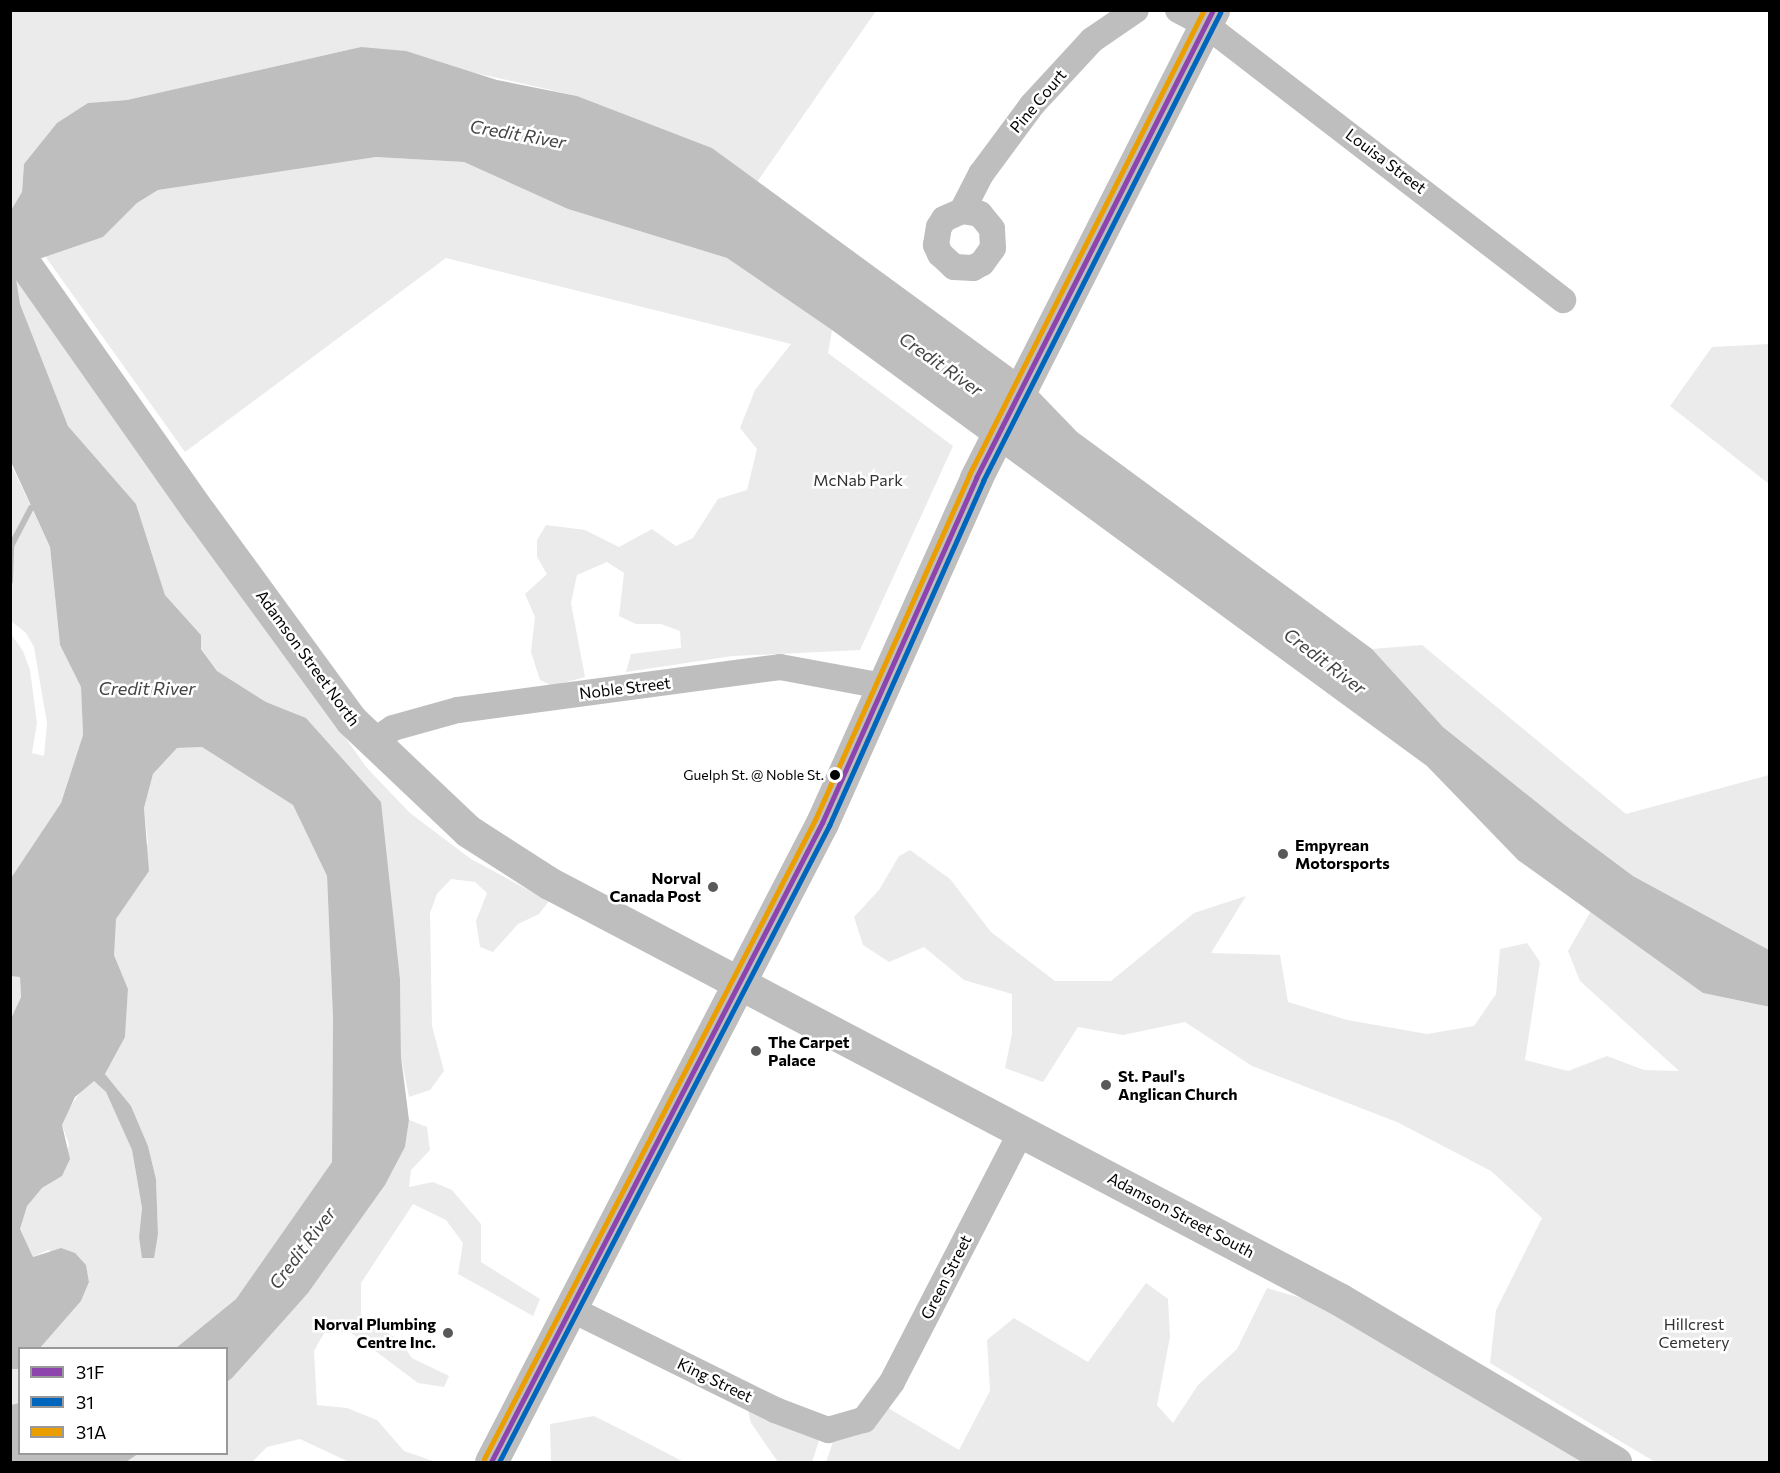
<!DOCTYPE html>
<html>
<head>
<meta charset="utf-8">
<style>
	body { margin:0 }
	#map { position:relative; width:1780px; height:1473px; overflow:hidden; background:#fff; font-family:Commissioner,sans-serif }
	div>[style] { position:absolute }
	.green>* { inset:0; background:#ebebeb }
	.water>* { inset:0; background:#bebebe }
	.stream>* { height:6px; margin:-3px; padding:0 3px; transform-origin:3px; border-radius:3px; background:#bebebe }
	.minor>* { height:26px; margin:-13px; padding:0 13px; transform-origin:13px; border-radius:13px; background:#bebebe }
	.major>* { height:33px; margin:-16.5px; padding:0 16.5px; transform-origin:16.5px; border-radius:16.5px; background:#bebebe }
	.bus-1>* { height:4.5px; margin:-2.25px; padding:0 2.25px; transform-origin:2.25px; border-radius:2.25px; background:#8e44ad }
	.bus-2>* { height:4.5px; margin:-2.25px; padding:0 2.25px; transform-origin:2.25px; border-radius:2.25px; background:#0065bd }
	.bus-3>* { height:4.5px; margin:-2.25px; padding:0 2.25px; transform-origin:2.25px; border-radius:2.25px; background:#eb9e00 }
	.dots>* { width:16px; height:16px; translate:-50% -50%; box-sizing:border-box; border:3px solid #fff; border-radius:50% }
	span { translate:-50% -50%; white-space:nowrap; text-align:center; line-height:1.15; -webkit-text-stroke:5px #fff; paint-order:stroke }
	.bus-label { font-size:14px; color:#000 }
	.right { translate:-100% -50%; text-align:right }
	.street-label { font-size:16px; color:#000 }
	.park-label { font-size:16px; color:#323232 }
	.poi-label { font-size:16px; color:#000; font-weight:700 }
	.left { translate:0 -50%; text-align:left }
	.water-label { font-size:18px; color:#434343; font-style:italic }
	.frame { position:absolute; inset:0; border:12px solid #000; pointer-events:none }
	.legend { position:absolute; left:18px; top:1347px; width:210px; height:108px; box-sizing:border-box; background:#fff; border:2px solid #999; margin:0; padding:8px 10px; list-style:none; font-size:18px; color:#000 }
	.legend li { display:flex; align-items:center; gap:12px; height:30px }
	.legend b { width:30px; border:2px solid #999 }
</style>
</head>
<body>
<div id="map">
	<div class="green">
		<i style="clip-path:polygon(11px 11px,876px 11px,757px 182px,712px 148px,577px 96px,361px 47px,127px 100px,88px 103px,24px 164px,22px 192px,11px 211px)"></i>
		<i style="clip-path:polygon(376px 157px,464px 162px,568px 209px,727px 258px,832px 330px,828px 353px,953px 446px,860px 650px,733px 656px,626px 672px,631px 654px,681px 648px,680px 631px,661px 624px,636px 624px,619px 616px,624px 573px,607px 562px,577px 575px,571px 603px,585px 677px,552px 686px,540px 680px,531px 652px,535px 617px,525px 594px,547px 574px,537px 557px,537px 540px,546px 525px,585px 530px,619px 547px,652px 529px,676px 546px,693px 538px,718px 499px,747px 490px,757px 449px,740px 428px,755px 390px,791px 344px,446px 258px,185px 452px,45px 256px,103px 237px,137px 203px,158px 190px)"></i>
		<i style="clip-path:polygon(16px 277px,367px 768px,410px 813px,471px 859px,549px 901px,539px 914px,518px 924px,493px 952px,480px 947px,476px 921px,487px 893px,475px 882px,451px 879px,437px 894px,430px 913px,432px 1026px,444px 1071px,430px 1090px,409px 1097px,401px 1057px,400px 979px,391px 904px,331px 747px,306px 718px,266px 702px,217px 671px,201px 648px,201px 635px,165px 595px,136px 504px,68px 426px,20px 304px)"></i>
		<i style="clip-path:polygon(1769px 344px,1770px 344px,1769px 484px,1670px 406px,1712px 347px)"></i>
		<i style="clip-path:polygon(10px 462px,50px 547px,60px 645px,81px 687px,83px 735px,61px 803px,11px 878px,11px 634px,23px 651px,30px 670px,37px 723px,32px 753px,44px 756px,47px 723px,34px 647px,26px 633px,11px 621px)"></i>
		<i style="clip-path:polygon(1422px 645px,1626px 814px,1769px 775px,1769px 950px,1633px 876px,1570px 829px,1443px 727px,1372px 649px)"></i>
		<i style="clip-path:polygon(202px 747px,293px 805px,327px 876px,333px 1018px,332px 1162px,236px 1299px,176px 1348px,40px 1348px,81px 1301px,89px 1282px,86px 1265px,48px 1250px,33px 1257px,20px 1229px,26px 1206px,42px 1188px,62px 1176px,69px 1144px,62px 1125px,66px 1113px,85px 1085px,94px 1081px,106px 1092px,132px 1150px,142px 1208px,139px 1237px,158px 1234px,156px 1179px,148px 1146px,131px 1106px,105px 1074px,125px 1037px,128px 989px,114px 955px,113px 939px,116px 919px,130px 896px,148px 843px,144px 808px,153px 774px,177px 748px)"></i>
		<i style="clip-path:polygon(910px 850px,950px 879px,991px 932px,1055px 981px,1111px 981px,1194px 913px,1246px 896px,1211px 953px,1280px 955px,1288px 1002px,1347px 1020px,1427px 1034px,1474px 1026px,1496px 994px,1500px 949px,1527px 943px,1540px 962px,1525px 1060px,1568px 1071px,1607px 1056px,1644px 1070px,1679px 1071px,1580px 981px,1568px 951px,1591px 911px,1703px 993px,1769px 1007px,1769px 1462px,1655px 1462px,1490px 1363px,1496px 1310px,1542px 1218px,1491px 1171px,1397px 1122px,1252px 1066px,1185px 1022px,1123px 1035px,1078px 1027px,1043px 1082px,1005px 1068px,1012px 1034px,1012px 994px,964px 980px,924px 947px,889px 962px,863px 945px,854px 917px,879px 890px,899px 856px)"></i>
		<i style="clip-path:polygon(11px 976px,20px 976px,21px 997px,11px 1021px)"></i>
		<i style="clip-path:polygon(409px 1120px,427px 1127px,430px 1150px,411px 1170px,409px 1187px,433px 1182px,452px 1190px,481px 1224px,481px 1262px,540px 1299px,533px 1316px,458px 1274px,463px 1243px,446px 1220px,413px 1204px,361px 1283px,361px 1315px,399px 1340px,412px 1358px,449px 1376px,444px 1387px,418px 1383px,350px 1332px,324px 1333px,314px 1351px,317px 1405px,347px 1408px,377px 1420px,404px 1451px,436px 1462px,349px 1462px,300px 1439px,267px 1447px,252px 1462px,126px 1462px,138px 1454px,226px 1454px,227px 1382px,308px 1293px,385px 1185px,405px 1147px)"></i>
		<i style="clip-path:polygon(1146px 1283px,1168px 1299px,1170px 1337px,1157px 1405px,1173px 1423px,1198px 1385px,1237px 1349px,1267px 1288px,1308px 1300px,1445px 1377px,1583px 1462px,826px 1462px,835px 1436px,883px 1405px,959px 1450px,990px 1391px,987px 1340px,1014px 1318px,1088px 1362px)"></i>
		<i style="clip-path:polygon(11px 1369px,19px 1369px,19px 1403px,11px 1405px)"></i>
		<i style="clip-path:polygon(747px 1407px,822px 1432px,812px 1462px,778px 1462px,751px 1423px)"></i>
		<i style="clip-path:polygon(594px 1416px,626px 1432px,684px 1462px,551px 1462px,550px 1424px)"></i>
	</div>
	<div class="water">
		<i style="clip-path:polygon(361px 47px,406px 51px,497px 80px,577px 96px,712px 148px,1022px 375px,1077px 432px,1372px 649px,1443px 727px,1570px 829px,1633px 876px,1769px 950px,1770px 1007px,1703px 993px,1518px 860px,1427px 766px,832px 330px,727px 258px,568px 209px,464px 162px,376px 157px,158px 190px,137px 203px,103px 237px,30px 262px,16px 278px,20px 304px,68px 426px,136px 504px,165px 595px,201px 635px,201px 649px,217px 671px,266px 702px,306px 718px,381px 802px,400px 979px,401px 1057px,409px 1120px,405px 1147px,385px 1185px,308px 1293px,232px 1378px,227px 1382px,226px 1348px,176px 1348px,236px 1299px,332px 1162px,333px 1018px,327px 876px,293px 805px,202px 747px,177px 748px,153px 774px,144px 808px,149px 871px,116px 919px,114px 955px,128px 989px,125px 1037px,105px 1074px,131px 1106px,148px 1146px,156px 1179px,158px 1234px,154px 1258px,142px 1258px,139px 1237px,142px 1208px,132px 1150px,106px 1092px,94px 1081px,75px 1097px,62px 1125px,70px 1159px,62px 1176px,42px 1188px,27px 1206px,20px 1229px,33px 1257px,61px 1248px,75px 1253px,86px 1265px,89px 1282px,81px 1301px,40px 1348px,20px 1348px,19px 1369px,11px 1369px,10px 1021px,21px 997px,20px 977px,11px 976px,11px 878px,61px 803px,83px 735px,81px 687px,60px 645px,50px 547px,11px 462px,10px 212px,22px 192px,24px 164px,57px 123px,88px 103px,127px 100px)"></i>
		<i style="clip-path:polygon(19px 1403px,20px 1454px,138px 1454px,126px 1462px,11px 1462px,11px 1405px)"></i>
	</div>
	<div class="stream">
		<i style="left:10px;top:581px;width:35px;rotate:-88deg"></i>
		<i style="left:11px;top:546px;width:43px;rotate:-62.2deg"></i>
	</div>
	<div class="minor">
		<i style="left:1178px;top:10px;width:32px;rotate:28deg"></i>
		<i style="left:1206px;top:25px;width:451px;rotate:37.6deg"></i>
		<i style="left:962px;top:211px;width:18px;rotate:9deg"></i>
		<i style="left:980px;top:214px;width:19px;rotate:51deg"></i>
		<i style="left:992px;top:229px;width:19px;rotate:87deg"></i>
		<i style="left:993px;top:248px;width:19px;rotate:126deg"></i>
		<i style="left:982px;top:263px;width:10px;rotate:151deg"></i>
		<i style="left:973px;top:268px;width:19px;rotate:-177deg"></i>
		<i style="left:954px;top:267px;width:19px;rotate:-137deg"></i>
		<i style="left:940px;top:254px;width:10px;rotate:-114deg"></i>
		<i style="left:936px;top:245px;width:18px;rotate:-81deg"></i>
		<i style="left:939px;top:227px;width:9px;rotate:-58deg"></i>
		<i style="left:944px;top:219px;width:20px;rotate:-24deg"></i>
		<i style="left:962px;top:211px;width:42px;rotate:-62.8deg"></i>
		<i style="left:981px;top:174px;width:86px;rotate:-53.5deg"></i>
		<i style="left:1032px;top:105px;width:88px;rotate:-47.3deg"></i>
		<i style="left:1092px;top:40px;width:53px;rotate:-34.3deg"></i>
		<i style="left:373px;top:742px;width:24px;rotate:-35deg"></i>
		<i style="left:393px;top:728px;width:67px;rotate:-15.5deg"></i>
		<i style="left:458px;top:710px;width:325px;rotate:-7.6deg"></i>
		<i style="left:780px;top:667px;width:105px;rotate:10.5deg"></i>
		<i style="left:571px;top:1309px;width:228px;rotate:26.3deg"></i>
		<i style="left:775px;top:1410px;width:57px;rotate:20.7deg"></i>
		<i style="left:828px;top:1430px;width:37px;rotate:-16deg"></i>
		<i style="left:864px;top:1420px;width:47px;rotate:-53.6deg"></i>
		<i style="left:892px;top:1382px;width:284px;rotate:-62.7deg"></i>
	</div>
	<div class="major">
		<i style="left:10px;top:243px;width:330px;rotate:54.9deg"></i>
		<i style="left:200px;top:513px;width:256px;rotate:53.9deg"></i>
		<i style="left:351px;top:720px;width:161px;rotate:43.5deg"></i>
		<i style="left:468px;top:831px;width:96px;rotate:32.7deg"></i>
		<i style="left:549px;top:883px;width:893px;rotate:27.77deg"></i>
		<i style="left:1339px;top:1299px;width:321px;rotate:30.6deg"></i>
		<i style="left:491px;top:1462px;width:720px;rotate:-62.62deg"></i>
		<i style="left:822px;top:823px;width:378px;rotate:-65.9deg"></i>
		<i style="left:976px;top:478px;width:525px;rotate:-63.14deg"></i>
	</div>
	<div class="bus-1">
		<i style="left:491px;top:1462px;width:720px;rotate:-62.62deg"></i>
		<i style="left:822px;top:823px;width:378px;rotate:-65.9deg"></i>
		<i style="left:976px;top:478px;width:525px;rotate:-63.14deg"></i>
	</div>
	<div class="bus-2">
		<i style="left:499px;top:1462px;width:717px;rotate:-62.58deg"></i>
		<i style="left:829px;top:826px;width:378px;rotate:-65.9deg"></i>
		<i style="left:983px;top:481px;width:525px;rotate:-63.14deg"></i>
	</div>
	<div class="bus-3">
		<i style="left:484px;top:1459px;width:720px;rotate:-62.62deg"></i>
		<i style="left:815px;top:820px;width:378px;rotate:-65.9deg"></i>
		<i style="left:969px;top:475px;width:521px;rotate:-63.19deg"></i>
	</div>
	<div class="dots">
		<i style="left:835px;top:775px;background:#000"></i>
		<i style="left:1283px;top:854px;background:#595959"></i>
		<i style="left:713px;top:887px;background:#595959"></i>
		<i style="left:756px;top:1051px;background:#595959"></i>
		<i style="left:1106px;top:1085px;background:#595959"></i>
		<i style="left:448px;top:1333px;background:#595959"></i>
	</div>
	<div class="bus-label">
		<span class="right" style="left:824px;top:775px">Guelph St. @ Noble St.</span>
	</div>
	<div class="street-label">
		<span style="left:1038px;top:101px;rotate:-50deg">Pine Court</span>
		<span style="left:1386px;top:161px;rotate:37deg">Louisa Street</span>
		<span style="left:308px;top:658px;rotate:54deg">Adamson Street North</span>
		<span style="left:625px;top:688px;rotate:-7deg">Noble Street</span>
		<span style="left:1181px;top:1215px;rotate:28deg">Adamson Street South</span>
		<span style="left:946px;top:1277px;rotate:-63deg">Green Street</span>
		<span style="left:715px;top:1380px;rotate:26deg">King Street</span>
	</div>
	<div class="park-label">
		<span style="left:858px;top:480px">McNab Park</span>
		<span style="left:1694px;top:1333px">Hillcrest<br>Cemetery</span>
	</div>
	<div class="poi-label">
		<span class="left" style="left:1295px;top:854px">Empyrean<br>Motorsports</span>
		<span class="right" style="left:701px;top:887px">Norval<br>Canada Post</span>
		<span class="left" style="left:768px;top:1051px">The Carpet<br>Palace</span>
		<span class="left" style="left:1118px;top:1085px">St. Paul's<br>Anglican Church</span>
		<span class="right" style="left:436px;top:1333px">Norval Plumbing<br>Centre Inc.</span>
	</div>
	<div class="water-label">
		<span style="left:518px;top:134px;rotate:10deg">Credit River</span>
		<span style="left:941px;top:364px;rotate:35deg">Credit River</span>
		<span style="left:1325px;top:661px;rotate:37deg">Credit River</span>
		<span style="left:147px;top:688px">Credit River</span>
		<span style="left:302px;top:1248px;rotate:-53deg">Credit River</span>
	</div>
	<div class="frame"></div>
	<ul class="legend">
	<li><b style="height:8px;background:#8e44ad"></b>31F</li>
	<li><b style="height:8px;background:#0065bd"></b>31</li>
	<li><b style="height:8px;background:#eb9e00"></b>31A</li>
	</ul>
</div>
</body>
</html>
